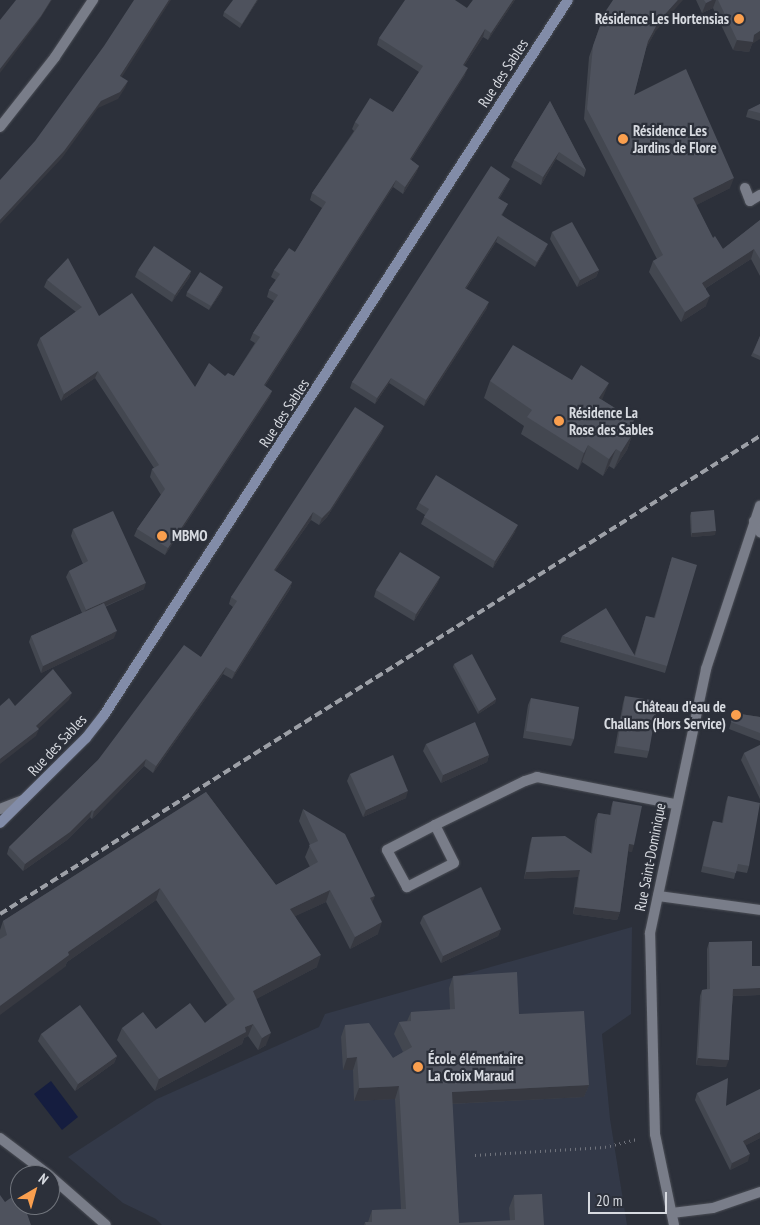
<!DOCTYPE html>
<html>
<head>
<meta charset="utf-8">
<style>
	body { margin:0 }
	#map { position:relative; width:760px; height:1225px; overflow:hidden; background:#2c303a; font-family:"PT Sans Narrow",sans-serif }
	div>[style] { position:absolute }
	.built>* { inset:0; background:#333948 }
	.water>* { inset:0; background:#151d3f }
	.path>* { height:3px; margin-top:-1.5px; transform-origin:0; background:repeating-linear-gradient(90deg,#70737c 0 1px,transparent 0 5px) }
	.roads { filter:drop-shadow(0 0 1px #4b4e56) drop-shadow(0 0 1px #4b4e56) }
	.service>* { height:10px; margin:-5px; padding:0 5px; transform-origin:5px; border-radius:5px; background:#797d89 }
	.minor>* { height:10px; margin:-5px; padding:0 5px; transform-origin:5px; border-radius:5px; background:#797d89 }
	.secondary>* { height:10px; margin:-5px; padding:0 5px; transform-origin:5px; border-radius:5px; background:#828ca8 }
	.rail>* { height:4px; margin-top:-2px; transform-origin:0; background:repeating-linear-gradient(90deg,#9da0a7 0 8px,transparent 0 12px) }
	.wall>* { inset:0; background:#434750 }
	.shaded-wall>* { inset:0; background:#373941 }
	.building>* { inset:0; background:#4e525d }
	.dots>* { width:14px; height:14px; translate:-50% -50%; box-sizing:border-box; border:2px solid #2c303a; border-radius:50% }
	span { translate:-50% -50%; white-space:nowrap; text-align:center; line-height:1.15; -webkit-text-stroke:4.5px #2c303a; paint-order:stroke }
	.poi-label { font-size:15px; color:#d7dae0; font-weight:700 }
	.right { translate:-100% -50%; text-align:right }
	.left { translate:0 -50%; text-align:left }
	.street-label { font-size:15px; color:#d7dae0 }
	.north { position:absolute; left:10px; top:1165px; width:50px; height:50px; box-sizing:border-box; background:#2c303a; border:1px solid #70747c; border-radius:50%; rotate:38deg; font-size:14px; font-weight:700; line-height:20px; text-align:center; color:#d7dae0 }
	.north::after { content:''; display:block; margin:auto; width:18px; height:22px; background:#fa9f4e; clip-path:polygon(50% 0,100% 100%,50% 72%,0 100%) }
	.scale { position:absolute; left:588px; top:1192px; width:79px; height:22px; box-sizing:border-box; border:2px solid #d7dae0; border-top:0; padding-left:6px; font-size:15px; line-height:18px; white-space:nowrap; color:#d7dae0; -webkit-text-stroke:4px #2c303a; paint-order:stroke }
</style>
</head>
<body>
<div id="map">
	<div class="built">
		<i style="clip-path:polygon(632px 927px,631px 1014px,602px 1034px,610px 1119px,627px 1225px,162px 1225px,156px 1219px,123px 1203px,68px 1157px,157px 1099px,319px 1027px,325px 1014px)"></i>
	</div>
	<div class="water">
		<i style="clip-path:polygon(51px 1081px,78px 1117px,62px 1130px,34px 1094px)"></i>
	</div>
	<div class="path">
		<i style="left:475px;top:1155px;width:130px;rotate:-3.5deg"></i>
		<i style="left:605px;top:1147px;width:34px;rotate:-14deg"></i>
	</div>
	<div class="roads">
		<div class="service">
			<i style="left:745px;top:188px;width:14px;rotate:69deg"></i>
			<i style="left:750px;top:201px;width:12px;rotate:-31deg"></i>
			<i style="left:754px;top:521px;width:13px;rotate:61deg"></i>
		</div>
		<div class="minor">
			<i style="left:0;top:127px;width:89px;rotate:-51.8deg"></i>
			<i style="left:55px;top:57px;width:69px;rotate:-56.3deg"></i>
			<i style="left:0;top:809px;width:25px;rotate:-21deg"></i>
			<i style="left:435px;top:825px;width:42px;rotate:63.4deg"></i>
			<i style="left:454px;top:863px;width:53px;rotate:152.9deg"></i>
			<i style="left:407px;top:887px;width:42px;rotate:-118.4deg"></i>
			<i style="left:387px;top:850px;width:54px;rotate:-27.5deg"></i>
			<i style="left:435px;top:825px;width:100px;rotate:-26.1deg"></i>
			<i style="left:525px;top:781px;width:13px;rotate:-18deg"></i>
			<i style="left:537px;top:777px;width:141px;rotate:11.1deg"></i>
			<i style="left:658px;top:896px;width:103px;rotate:7.8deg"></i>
			<i style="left:0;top:1138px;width:61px;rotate:37.1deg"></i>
			<i style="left:50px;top:1176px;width:74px;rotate:41.2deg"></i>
			<i style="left:672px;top:1213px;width:41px;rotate:-7deg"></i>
			<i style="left:713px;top:1208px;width:50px;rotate:-18.8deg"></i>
			<i style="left:674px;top:1225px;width:93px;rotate:-101.8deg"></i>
			<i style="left:655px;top:1134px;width:201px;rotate:-91.4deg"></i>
			<i style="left:650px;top:933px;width:270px;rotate:-78deg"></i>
			<i style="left:706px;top:669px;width:172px;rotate:-71.7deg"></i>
		</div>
		<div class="secondary">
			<i style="left:0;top:823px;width:121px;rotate:-44.7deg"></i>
			<i style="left:86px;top:738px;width:29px;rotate:-52deg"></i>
			<i style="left:104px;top:715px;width:852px;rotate:-57.02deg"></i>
		</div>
	</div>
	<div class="rail">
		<i style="left:0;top:914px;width:898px;rotate:-32.17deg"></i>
	</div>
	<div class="wall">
		<i style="clip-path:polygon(258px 0,240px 28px,223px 16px,224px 12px)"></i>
		<i style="clip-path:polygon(473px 0,515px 0,488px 40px,483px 37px,464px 66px,465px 75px,411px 160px,419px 166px,416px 173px,403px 194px,393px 187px,265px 386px,272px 391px,269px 398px,165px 555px,134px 536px,137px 529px,161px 495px,150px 477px,152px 469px,154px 468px,95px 378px,61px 401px,37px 345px,40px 338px,76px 312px,44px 287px,47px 280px,99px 316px,195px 387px,225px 376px,234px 376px,255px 343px,250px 340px,253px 333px,274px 301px,267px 297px,269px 290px,276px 280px,271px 277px,274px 270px,295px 252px,322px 208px,310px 200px,312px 193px,354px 131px,352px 129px,355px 122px,393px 112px,419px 72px,377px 45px,379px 38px,467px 8px)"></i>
		<i style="clip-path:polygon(696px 0,760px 0,752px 44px,749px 52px,733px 50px,713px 8px,702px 13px)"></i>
		<i style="clip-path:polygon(605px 12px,655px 32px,646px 48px,634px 95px,730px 188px,696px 205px,713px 238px,723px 249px,760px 220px,760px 276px,751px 259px,706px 288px,706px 306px,681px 322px,649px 272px,653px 261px,657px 259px,584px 119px,589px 57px)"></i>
		<i style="clip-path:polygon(550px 101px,586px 170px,584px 177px,556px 159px,541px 185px,511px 167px,514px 160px)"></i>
		<i style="clip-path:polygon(760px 104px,760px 121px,746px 117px,748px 110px)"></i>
		<i style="clip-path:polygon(508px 184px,499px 199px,508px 204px,502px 215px,546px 249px,535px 267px,496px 242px,466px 289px,487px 308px,424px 406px,389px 383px,375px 404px,350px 388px,352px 382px)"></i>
		<i style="clip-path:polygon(552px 232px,599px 270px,596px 277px,577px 287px,550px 239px)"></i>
		<i style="clip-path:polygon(138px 270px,191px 271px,189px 278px,172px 302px,135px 277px)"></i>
		<i style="clip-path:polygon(222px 291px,209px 310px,186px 296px,187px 292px)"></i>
		<i style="clip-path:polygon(760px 336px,760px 360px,751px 356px)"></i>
		<i style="clip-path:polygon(490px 381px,602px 400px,634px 420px,630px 432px,633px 433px,627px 450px,614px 469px,609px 466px,603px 476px,582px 462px,578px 470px,521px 434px,524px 426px,484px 398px)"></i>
		<i style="clip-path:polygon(384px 426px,381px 433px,327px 517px,319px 525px,311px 520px,275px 571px,292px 582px,290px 589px,232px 679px,223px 674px,153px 773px,144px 766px,92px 819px,90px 817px,67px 840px,23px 871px,7px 854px,9px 847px,98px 760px,201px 657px,233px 607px,229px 604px,231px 597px)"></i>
		<i style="clip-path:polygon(419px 503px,515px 532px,493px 568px,421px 524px,425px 515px,416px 509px)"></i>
		<i style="clip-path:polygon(691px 512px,715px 535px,691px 537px,690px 516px)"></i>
		<i style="clip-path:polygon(73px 529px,144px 589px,105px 607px,114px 638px,41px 673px,29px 642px,31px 636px,82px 613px,66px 577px,69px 571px,83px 564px,71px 536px)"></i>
		<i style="clip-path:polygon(672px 557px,667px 666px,665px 673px,560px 642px,562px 636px,634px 656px,646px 616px,654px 618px)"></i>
		<i style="clip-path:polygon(440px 577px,437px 584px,414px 621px,374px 597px,376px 590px)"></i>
		<i style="clip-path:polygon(454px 664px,496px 699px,495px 703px,478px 714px,453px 667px)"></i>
		<i style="clip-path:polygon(625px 696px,649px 751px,647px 758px,614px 753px,623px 703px)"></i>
		<i style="clip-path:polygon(531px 698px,574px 739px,571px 746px,523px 738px,528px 705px)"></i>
		<i style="clip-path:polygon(734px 713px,760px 717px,760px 741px,729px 729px)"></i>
		<i style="clip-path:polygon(426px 744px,489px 755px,487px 762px,441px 783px,423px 751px)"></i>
		<i style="clip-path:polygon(760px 745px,760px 799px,741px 760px,744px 753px)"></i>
		<i style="clip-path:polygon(350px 774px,406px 798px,363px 817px,347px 781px)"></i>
		<i style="clip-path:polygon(206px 792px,276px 885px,310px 867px,305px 857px,310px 845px,299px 821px,303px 809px,372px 902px,378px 934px,350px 949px,326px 902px,295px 916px,317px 967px,256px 999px,266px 1045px,258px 1050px,248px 1036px,244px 1038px,242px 1044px,155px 1091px,117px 1040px,122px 1028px,156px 1029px,205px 1023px,227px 1005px,156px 900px,67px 962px,65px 967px,0 939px,0 930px,3px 921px)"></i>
		<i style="clip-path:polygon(728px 796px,749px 866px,747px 873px,736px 871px,734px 879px,701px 872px,711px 827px,713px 821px,722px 823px,726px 802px)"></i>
		<i style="clip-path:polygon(613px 801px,632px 852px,628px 851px,620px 912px,617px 920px,573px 914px,578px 877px,524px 879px,530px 844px,532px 837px,591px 853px,595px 820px,598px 813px,610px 815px,611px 808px)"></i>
		<i style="clip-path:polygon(423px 916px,501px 929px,498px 936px,441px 963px,420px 923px)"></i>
		<i style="clip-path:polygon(709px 942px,752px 966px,760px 966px,760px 995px,733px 996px,726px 1067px,696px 1065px,700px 996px,702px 990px,707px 989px,707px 949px)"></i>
		<i style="clip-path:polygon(453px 976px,519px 1014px,589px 1085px,584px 1097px,452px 1104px,459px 1223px,510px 1221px,509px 1208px,514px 1195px,544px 1225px,364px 1225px,365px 1222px,368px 1222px,372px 1210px,401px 1209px,395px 1099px,354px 1101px,353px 1070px,343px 1070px,341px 1037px,345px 1025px,393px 1058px,403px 1052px,394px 1034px,399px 1022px,407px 1021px,411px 1012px,450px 1010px,449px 988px)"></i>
		<i style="clip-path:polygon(41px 1034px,117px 1056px,114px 1063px,75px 1091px,38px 1041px)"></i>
		<i style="clip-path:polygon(760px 1089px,760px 1138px,746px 1145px,748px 1161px,730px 1170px,695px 1100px,697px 1093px,726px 1106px)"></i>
	</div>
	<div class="shaded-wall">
		<i style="clip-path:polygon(51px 0,52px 0,38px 22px,0 73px,0 69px)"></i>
		<i style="clip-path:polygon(169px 0,171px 0,118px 83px,120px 76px)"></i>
		<i style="clip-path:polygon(257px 0,258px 0,240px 28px,242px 24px)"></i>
		<i style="clip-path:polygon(513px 0,515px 0,488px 40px,491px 33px)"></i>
		<i style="clip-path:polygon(678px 0,683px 0,655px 32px,644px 52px,648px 41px,659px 21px)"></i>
		<i style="clip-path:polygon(712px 0,716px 0,713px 8px,702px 13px,706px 3px)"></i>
		<i style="clip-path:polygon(485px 29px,483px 37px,460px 72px,463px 65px)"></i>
		<i style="clip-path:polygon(760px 31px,760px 39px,752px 44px,749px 52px,733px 50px,737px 40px,754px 35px)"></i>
		<i style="clip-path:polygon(468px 68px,465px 75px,407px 166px,410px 159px)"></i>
		<i style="clip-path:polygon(128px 81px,125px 88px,118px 99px,98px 108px,62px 158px,0 224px,0 220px,101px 101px)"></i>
		<i style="clip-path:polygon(559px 152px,556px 159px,541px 185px,543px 177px)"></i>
		<i style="clip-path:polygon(419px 166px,416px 173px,403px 194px,405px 187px)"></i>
		<i style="clip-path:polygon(734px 178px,730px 188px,689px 209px,693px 198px)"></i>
		<i style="clip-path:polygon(510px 179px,508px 184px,496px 203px,498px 198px)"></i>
		<i style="clip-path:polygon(396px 180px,393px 187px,261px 392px,264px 385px)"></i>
		<i style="clip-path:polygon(498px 236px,496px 242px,463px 293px,465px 288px)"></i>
		<i style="clip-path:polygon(548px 244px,546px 249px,535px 267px,537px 262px)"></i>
		<i style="clip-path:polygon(754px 249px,751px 259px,698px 293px,702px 283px)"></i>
		<i style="clip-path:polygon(599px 270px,596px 277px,577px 287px,580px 280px)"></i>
		<i style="clip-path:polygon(191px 271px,189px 278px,172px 302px,175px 295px)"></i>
		<i style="clip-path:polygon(223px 287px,222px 291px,209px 310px,211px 306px)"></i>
		<i style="clip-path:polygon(710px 296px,706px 306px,681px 322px,685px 312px)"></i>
		<i style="clip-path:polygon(489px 302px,487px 308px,424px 406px,426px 400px)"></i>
		<i style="clip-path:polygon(98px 371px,95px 378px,61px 401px,64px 394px)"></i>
		<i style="clip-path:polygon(391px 378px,389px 383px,375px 404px,377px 398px)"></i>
		<i style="clip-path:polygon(609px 383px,602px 400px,599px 398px)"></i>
		<i style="clip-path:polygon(272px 391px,269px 398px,165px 555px,168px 548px)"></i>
		<i style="clip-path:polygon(634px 420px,628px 437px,628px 430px)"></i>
		<i style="clip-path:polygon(384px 426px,381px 433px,327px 517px,319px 525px,322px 518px)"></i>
		<i style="clip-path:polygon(633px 433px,627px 450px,614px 469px,621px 452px)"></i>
		<i style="clip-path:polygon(588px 445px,582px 462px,578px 470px,584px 453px)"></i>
		<i style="clip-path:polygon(616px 449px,609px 466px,603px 476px,609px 459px)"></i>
		<i style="clip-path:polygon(313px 512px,311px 520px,271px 577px,274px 570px)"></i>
		<i style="clip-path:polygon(518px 525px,515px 532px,493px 568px,495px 561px)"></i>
		<i style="clip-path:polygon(716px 531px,715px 535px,691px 537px,692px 533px)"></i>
		<i style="clip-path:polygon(440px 577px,437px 584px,414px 621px,416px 614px)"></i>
		<i style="clip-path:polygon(292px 582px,290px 589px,232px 679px,235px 672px)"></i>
		<i style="clip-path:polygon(146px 583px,144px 589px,83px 616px,86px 610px)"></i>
		<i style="clip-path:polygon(117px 631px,114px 638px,41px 673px,43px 666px)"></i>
		<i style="clip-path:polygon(226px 667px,223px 674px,153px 773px,156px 766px)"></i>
		<i style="clip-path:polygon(72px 693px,69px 700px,34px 733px,36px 726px)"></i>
		<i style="clip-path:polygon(496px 699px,495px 703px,478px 714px,479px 711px)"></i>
		<i style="clip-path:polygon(39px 729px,36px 736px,0 764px,0 759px)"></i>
		<i style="clip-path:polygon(489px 755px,487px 762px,441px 783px,443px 775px)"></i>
		<i style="clip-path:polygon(146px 759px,144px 766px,92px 819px,94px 811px)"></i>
		<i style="clip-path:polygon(408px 791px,406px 798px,363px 817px,366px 810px)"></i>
		<i style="clip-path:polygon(92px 810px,90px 817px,67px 840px,23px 871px,25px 864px)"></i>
		<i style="clip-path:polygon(629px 844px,634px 845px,632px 852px,626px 851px)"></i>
		<i style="clip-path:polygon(580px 870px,578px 877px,524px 879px,526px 872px)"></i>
		<i style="clip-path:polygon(160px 888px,156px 900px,67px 962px,65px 967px,0 1015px,0 1006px,68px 952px)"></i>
		<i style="clip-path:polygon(330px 890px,326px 902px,285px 921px,290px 909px)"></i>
		<i style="clip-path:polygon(375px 896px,370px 908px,370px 898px)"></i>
		<i style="clip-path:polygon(575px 907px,620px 912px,617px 920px,573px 914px)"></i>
		<i style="clip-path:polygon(382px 922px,378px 934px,350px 949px,355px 937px)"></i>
		<i style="clip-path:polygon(501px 929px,498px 936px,441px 963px,443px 956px)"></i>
		<i style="clip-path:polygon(321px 955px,317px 967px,249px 1003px,253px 991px)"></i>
		<i style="clip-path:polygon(760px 988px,760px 995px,731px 996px,733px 989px)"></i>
		<i style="clip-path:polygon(253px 1024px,248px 1036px,244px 1038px,242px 1044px,155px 1091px,159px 1079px,245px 1027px)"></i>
		<i style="clip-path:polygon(271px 1033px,266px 1045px,258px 1050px,262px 1038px)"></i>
		<i style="clip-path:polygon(117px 1056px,114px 1063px,75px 1091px,78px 1084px)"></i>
		<i style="clip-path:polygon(357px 1057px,353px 1070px,343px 1070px,347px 1058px)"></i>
		<i style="clip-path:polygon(698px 1058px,729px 1060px,726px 1067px,696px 1065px)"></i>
		<i style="clip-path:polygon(589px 1085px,584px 1097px,447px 1104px,452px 1092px)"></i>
		<i style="clip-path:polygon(399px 1086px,395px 1099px,354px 1101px,359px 1088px)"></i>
		<i style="clip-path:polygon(760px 1132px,760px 1138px,741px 1148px,743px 1141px)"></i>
		<i style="clip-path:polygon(750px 1154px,748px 1161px,730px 1170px,732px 1163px)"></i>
	</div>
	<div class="building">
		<i style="clip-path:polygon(16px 0,51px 0,41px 16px,0 69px,0 20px)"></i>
		<i style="clip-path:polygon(134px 0,169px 0,120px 76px,128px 81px,120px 92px,101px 101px,64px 151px,0 220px,0 180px,35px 141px,104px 46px)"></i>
		<i style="clip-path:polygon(233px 0,257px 0,242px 24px,224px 12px)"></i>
		<i style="clip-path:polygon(405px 0,455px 0,467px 8px,473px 0,513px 0,491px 33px,485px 29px,463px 65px,468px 68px,410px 159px,419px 166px,405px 187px,396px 180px,264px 385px,272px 391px,168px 548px,137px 529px,165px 489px,152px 469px,159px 465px,98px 371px,64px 394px,40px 338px,82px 307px,47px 280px,68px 258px,99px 316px,132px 293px,195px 387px,209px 363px,225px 376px,228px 373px,234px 376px,260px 337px,253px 333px,278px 295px,269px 290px,280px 274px,274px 270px,289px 248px,295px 252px,326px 202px,312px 193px,359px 125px,355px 122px,370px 98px,393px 112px,423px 66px,379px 38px)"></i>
		<i style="clip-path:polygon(613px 0,678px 0,659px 21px,648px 41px,634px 95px,686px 69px,734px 178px,693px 198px,713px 238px,715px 236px,723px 249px,760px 220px,760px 259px,754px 249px,702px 283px,710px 296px,685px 312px,653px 261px,663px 255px,587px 109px,593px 46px,605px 12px)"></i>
		<i style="clip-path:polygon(704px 0,712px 0,706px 3px)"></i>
		<i style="clip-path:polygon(718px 0,760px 0,760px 31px,754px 35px,753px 42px,737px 40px)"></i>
		<i style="clip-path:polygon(550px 101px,586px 170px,559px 152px,543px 177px,514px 160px)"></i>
		<i style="clip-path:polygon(760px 104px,760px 113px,748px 110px)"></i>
		<i style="clip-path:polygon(491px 166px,510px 179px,498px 198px,508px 204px,501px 215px,548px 244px,537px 262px,498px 236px,465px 288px,489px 302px,426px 400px,391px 378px,377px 398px,352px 382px)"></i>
		<i style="clip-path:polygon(572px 222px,599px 270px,580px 280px,552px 232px)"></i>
		<i style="clip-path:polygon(154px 246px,191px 271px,175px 295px,138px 270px)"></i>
		<i style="clip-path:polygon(200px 272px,223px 287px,211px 306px,187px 292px)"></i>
		<i style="clip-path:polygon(760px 336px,760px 356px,753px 353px)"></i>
		<i style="clip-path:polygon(513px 345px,572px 380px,581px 365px,609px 383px,599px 398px,634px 420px,628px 430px,633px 433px,621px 452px,616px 449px,609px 459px,588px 445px,584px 453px,527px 417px,532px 410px,490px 381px)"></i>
		<i style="clip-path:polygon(355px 407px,384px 426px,330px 510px,322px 518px,313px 512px,274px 570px,292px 582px,235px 672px,226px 667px,156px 766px,146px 759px,94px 811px,92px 810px,70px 832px,25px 864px,9px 847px,98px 760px,184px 645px,201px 657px,237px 601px,231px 597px)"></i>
		<i style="clip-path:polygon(436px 475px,518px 525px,495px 561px,424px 517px,429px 509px,419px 503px)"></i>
		<i style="clip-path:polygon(714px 510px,716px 531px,692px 533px,691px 512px)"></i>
		<i style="clip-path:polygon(113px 511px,146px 583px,86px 610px,69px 571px,88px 561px,73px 529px)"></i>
		<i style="clip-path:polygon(400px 552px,440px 577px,416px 614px,376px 590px)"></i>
		<i style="clip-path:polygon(672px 557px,697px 565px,667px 666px,562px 636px,606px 608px,635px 656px,646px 616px,655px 618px)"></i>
		<i style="clip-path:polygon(104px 603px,117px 631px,43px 666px,31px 636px)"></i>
		<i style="clip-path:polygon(472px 654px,496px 699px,479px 711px,454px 664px)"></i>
		<i style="clip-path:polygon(53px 669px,72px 693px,36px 726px,39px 729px,0 759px,0 706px,9px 698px,15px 706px)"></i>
		<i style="clip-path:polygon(625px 696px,658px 701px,649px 751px,617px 746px)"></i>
		<i style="clip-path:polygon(531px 698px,579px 707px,574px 739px,526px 731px)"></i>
		<i style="clip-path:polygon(734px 713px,760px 717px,760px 733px,731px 722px)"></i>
		<i style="clip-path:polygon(475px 722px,489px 755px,443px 775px,426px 744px)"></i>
		<i style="clip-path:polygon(760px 745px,760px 787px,744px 753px)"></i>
		<i style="clip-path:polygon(393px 755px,408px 791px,366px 810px,350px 774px)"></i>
		<i style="clip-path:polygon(206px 792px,276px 885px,318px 862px,309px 845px,318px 841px,303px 809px,345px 834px,375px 896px,370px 898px,382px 922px,355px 937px,330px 890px,290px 909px,321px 955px,253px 991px,271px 1033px,262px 1038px,253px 1024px,245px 1027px,246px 1032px,159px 1079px,122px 1028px,143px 1012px,156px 1029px,190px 1003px,205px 1023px,235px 999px,160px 888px,68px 952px,69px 955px,0 1006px,0 939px,7px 935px,3px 921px)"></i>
		<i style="clip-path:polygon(728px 796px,760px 803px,749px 866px,738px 864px,736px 873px,703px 866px,713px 821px,723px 823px)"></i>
		<i style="clip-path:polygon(613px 801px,642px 806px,634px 845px,629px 844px,620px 912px,575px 907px,580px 870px,526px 872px,532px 837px,565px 836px,592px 854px,598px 813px,611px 815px)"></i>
		<i style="clip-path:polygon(481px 887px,501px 929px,443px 956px,423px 916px)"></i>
		<i style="clip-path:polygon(752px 941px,752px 966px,760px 966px,760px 988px,733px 989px,729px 1060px,698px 1058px,702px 990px,710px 989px,709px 942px)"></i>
		<i style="clip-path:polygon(517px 972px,519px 1014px,584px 1011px,589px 1085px,452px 1092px,459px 1223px,515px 1220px,514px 1195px,542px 1194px,544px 1225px,366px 1225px,365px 1222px,372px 1222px,372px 1210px,406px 1209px,399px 1086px,359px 1088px,357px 1057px,347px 1058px,345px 1025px,369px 1023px,393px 1058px,412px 1047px,399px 1022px,411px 1021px,411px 1012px,455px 1009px,453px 976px)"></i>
		<i style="clip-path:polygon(80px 1005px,117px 1056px,78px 1084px,41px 1034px)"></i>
		<i style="clip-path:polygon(728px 1078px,726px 1106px,760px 1089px,760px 1132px,743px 1141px,750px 1154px,732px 1163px,697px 1093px)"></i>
		<i style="clip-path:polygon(19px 1192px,20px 1195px,20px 1205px,24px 1205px,31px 1225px,0 1225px,0 1195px,5px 1202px)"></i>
	</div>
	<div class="dots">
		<i style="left:739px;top:19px;background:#fa9f4e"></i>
		<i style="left:623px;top:139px;background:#fa9f4e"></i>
		<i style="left:559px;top:421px;background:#fa9f4e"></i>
		<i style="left:162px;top:536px;background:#fa9f4e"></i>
		<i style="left:736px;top:715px;background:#fa9f4e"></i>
		<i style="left:418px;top:1067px;background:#fa9f4e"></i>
	</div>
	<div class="poi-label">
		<span class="right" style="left:729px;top:19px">Résidence Les Hortensias</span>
		<span class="left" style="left:633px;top:139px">Résidence Les<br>Jardins de Flore</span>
		<span class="left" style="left:569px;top:421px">Résidence La<br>Rose des Sables</span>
		<span class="left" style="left:172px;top:536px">MBMO</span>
		<span class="right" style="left:726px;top:715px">Château d'eau de<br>Challans (Hors Service)</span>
		<span class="left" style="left:428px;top:1067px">École élémentaire<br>La Croix Maraud</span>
	</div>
	<div class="street-label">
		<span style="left:503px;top:73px;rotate:-57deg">Rue des Sables</span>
		<span style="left:284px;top:413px;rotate:-57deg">Rue des Sables</span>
		<span style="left:57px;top:745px;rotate:-47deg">Rue des Sables</span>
		<span style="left:650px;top:857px;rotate:-79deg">Rue Saint-Dominique</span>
	</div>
	<div class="north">N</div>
	<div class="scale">20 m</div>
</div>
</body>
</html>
